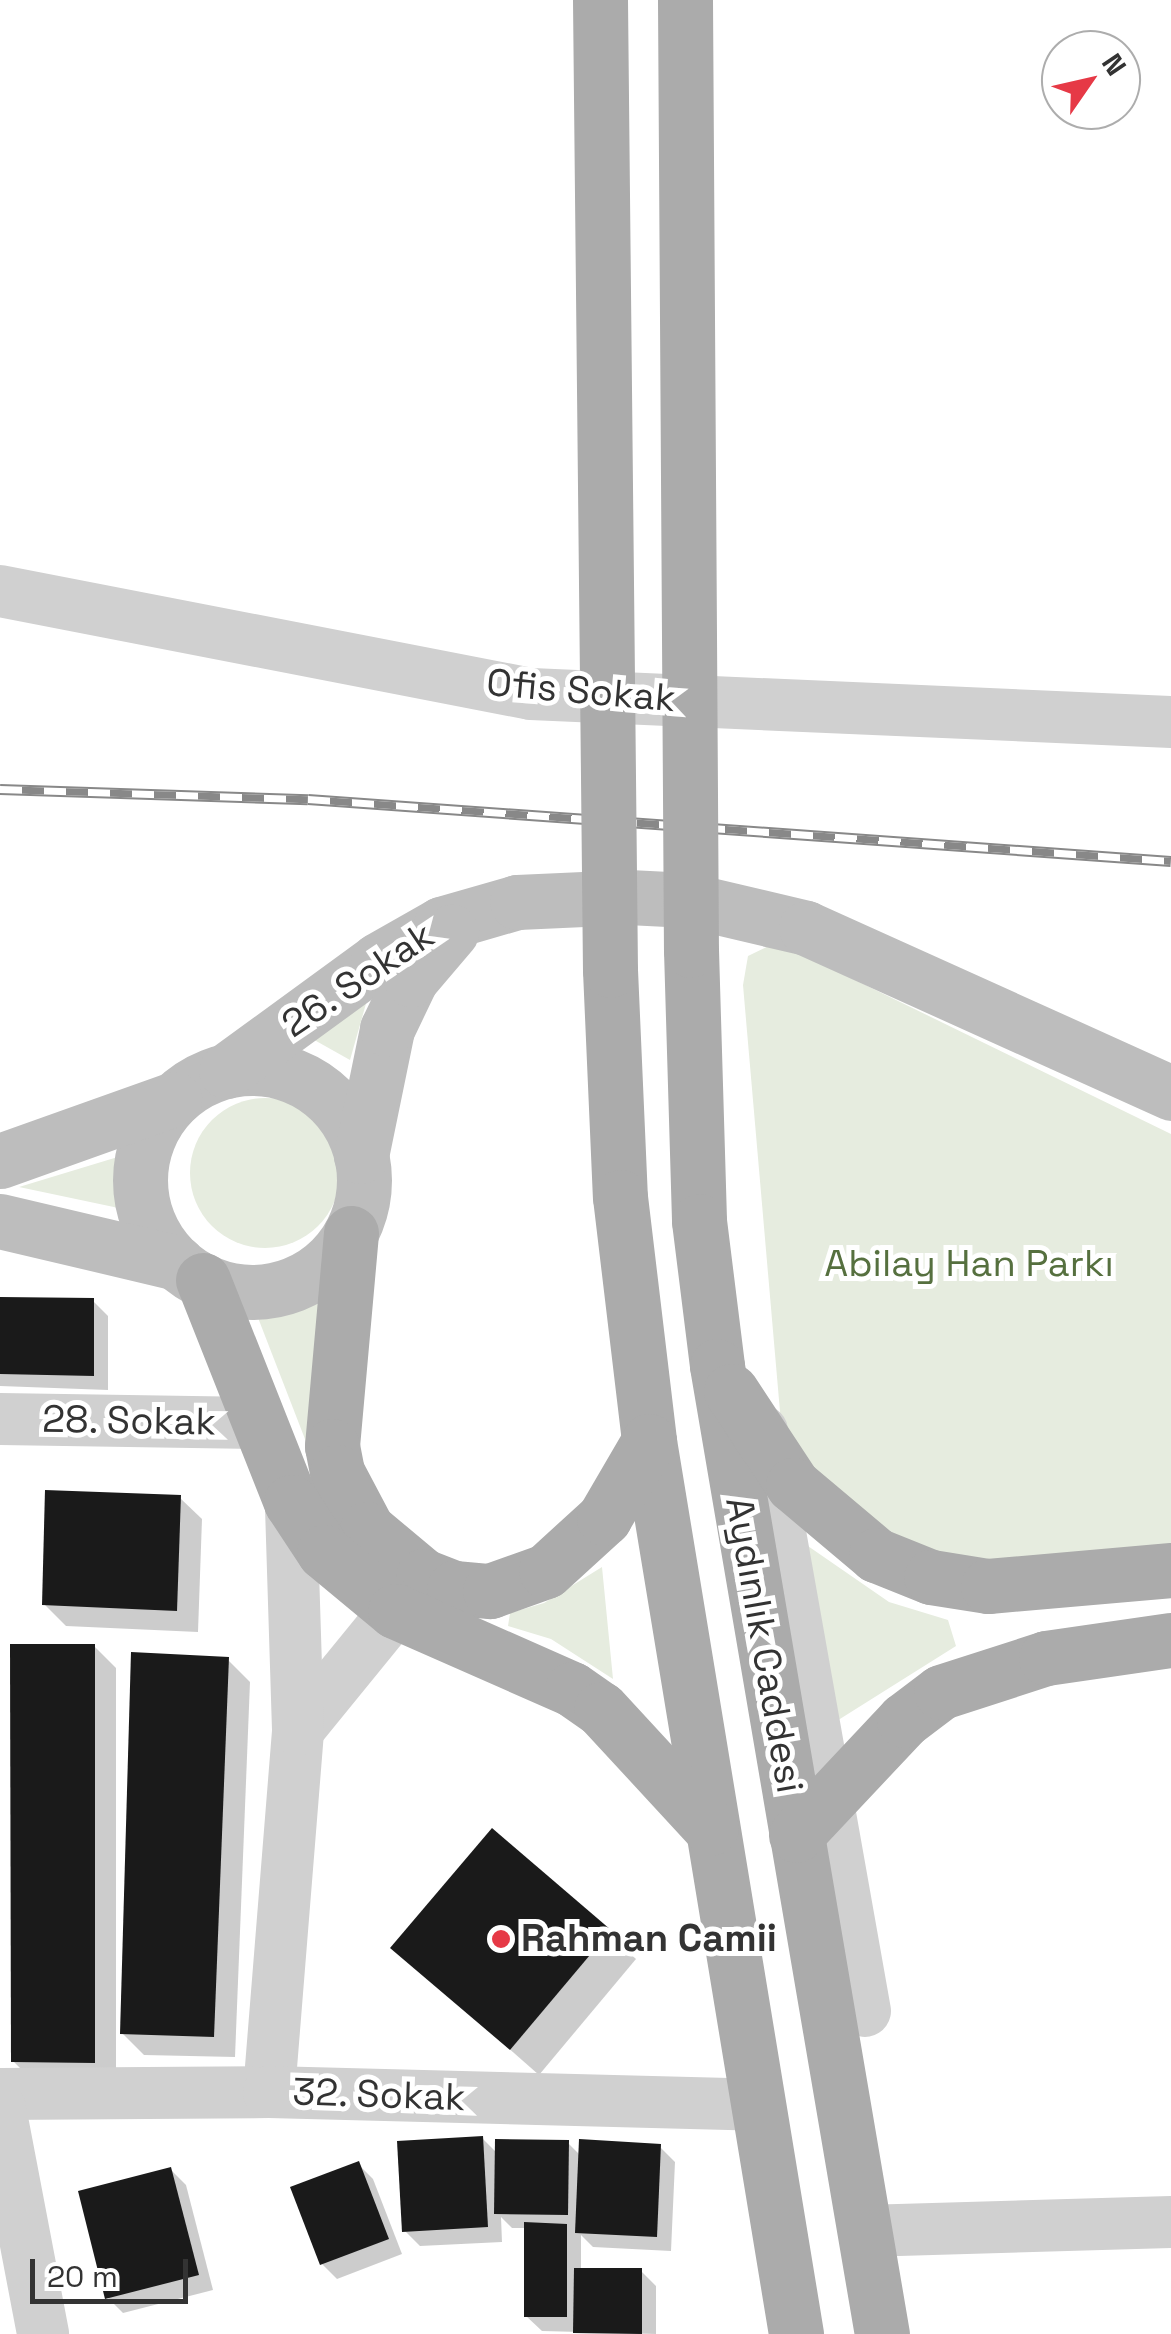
<!DOCTYPE html>
<html>
<head>
<meta charset="utf-8">
<style>
	body { margin:0 }
	#map { position:relative; width:1171px; height:2334px; overflow:hidden; background:#fff; font-family:"Space Grotesk",sans-serif }
	div>[style] { position:absolute }
	.green>* { inset:0; background:#e6ecdf }
	.round { border-radius:50% }
	.shadow>* { inset:0; background:#0003 }
	.building>* { inset:0; background:#1a1a1a }
	.street>* { height:52px; margin:-26px; padding:0 26px; transform-origin:26px; border-radius:26px; background:#d0d0d0 }
	.secondary>* { height:55px; margin:-27.5px; padding:0 27.5px; transform-origin:27.5px; border-radius:27.5px; background:#bdbdbd }
	.secondary>.ring { margin:-27.5px; padding:0; box-sizing:content-box; background:none; border:55px solid #bdbdbd; border-radius:50% }
	.primary>* { height:55px; margin:-27.5px; padding:0 27.5px; transform-origin:27.5px; border-radius:27.5px; background:#ababab }
	.rail>* { height:11px; margin-top:-5.5px; transform-origin:0; background:repeating-linear-gradient(90deg,#fff 0 22px,#888 0 44px); box-sizing:border-box; border-block:2px solid #888 }
	.primary-bridge>* { height:55px; margin:-27.5px; padding:0 27.5px; transform-origin:27.5px; border-radius:27.5px; background:#ababab }
	.dots>* { width:28px; height:28px; translate:-50% -50%; box-sizing:border-box; border:5px solid #fff; border-radius:50% }
	span { translate:-50% -50%; white-space:nowrap; text-align:center; line-height:1.15; -webkit-text-stroke:10px #fff; paint-order:stroke }
	.street-label { font-size:38px; color:#333 }
	.park-label { font-size:38px; color:#56703f }
	.poi-label { font-size:38px; color:#333; font-weight:700 }
	.left { translate:0 -50%; text-align:left }
	.north { position:absolute; left:1041px; top:30px; width:100px; height:100px; box-sizing:border-box; background:#fff; border:2px solid #adadad; border-radius:50%; rotate:56deg; font-size:28px; font-weight:700; line-height:40px; text-align:center; color:#333 }
	.north::after { content:''; display:block; margin:auto; width:35px; height:45px; background:#e63946; clip-path:polygon(50% 0,100% 100%,50% 72%,0 100%) }
	.scale { position:absolute; left:30px; top:2259px; width:158px; height:45px; box-sizing:border-box; border:5px solid #333; border-top:0; padding-left:12px; font-size:30px; line-height:35px; white-space:nowrap; color:#333; -webkit-text-stroke:8px #fff; paint-order:stroke }
</style>
</head>
<body>
<div id="map">
	<div class="green">
		<i style="clip-path:polygon(777px 942px,1171px 1134px,1171px 1548px,967px 1572px,898px 1548px,783px 1446px,743px 985px,748px 956px)"></i>
		<i style="clip-path:polygon(369px 993px,350px 1060px,309px 1037px)"></i>
		<i class="round" style="left:190px;top:1098px;width:150px;height:150px"></i>
		<i style="clip-path:polygon(121px 1156px,128px 1210px,19px 1187px)"></i>
		<i style="clip-path:polygon(320px 1304px,310px 1452px,255px 1310px)"></i>
		<i style="clip-path:polygon(792px 1535px,889px 1602px,948px 1620px,956px 1646px,824px 1729px)"></i>
		<i style="clip-path:polygon(602px 1567px,613px 1679px,551px 1639px,508px 1626px,510px 1613px,544px 1603px)"></i>
	</div>
	<div class="shadow">
		<i style="clip-path:polygon(0 1298px,93px 1301px,108px 1316px,108px 1390px,0 1386px)"></i>
		<i style="clip-path:polygon(180px 1498px,202px 1519px,198px 1632px,66px 1626px,44px 1604px)"></i>
		<i style="clip-path:polygon(94px 1646px,116px 1668px,116px 2084px,35px 2083px,13px 2061px)"></i>
		<i style="clip-path:polygon(228px 1660px,250px 1682px,235px 2057px,144px 2055px,122px 2033px)"></i>
		<i style="clip-path:polygon(492px 1831px,636px 1959px,539px 2075px,394px 1948px)"></i>
		<i style="clip-path:polygon(482px 2138px,497px 2153px,568px 2143px,581px 2156px,660px 2147px,675px 2162px,671px 2251px,593px 2247px,581px 2235px,581px 2270px,641px 2271px,656px 2286px,656px 2334px,542px 2331px,526px 2316px,526px 2228px,512px 2228px,501px 2217px,502px 2242px,420px 2246px,405px 2231px)"></i>
		<i style="clip-path:polygon(358px 2164px,373px 2179px,402px 2254px,337px 2279px,322px 2264px)"></i>
		<i style="clip-path:polygon(171px 2170px,186px 2185px,213px 2290px,123px 2313px,108px 2298px)"></i>
	</div>
	<div class="building">
		<i style="clip-path:polygon(0 1297px,94px 1298px,94px 1376px,0 1374px)"></i>
		<i style="clip-path:polygon(45px 1490px,181px 1495px,177px 1611px,42px 1605px)"></i>
		<i style="clip-path:polygon(10px 1644px,95px 1644px,95px 2063px,11px 2062px)"></i>
		<i style="clip-path:polygon(131px 1652px,229px 1657px,214px 2037px,120px 2034px)"></i>
		<i style="clip-path:polygon(492px 1828px,611px 1930px,510px 2050px,390px 1948px)"></i>
		<i style="clip-path:polygon(483px 2136px,488px 2227px,402px 2232px,397px 2141px)"></i>
		<i style="clip-path:polygon(495px 2139px,569px 2140px,568px 2215px,494px 2214px)"></i>
		<i style="clip-path:polygon(579px 2139px,661px 2144px,657px 2237px,575px 2233px)"></i>
		<i style="clip-path:polygon(359px 2161px,389px 2239px,320px 2265px,290px 2187px)"></i>
		<i style="clip-path:polygon(171px 2167px,199px 2275px,105px 2299px,78px 2191px)"></i>
		<i style="clip-path:polygon(524px 2222px,567px 2224px,567px 2317px,524px 2317px)"></i>
		<i style="clip-path:polygon(574px 2268px,642px 2268px,642px 2334px,573px 2333px)"></i>
	</div>
	<div class="street">
		<i style="left:0;top:591px;width:541px;rotate:10.98deg"></i>
		<i style="left:531px;top:694px;width:641px;rotate:2.51deg"></i>
		<i style="left:0;top:1419px;width:259px;rotate:0.9deg"></i>
		<i style="left:762px;top:1431px;width:589px;rotate:79.93deg"></i>
		<i style="left:298px;top:1730px;width:154px;rotate:-50.8deg"></i>
		<i style="left:269px;top:2092px;width:363px;rotate:-85.4deg"></i>
		<i style="left:298px;top:1730px;width:228px;rotate:-91.8deg"></i>
		<i style="left:0;top:2094px;width:269px;rotate:-0.4deg"></i>
		<i style="left:269px;top:2092px;width:489px;rotate:1.5deg"></i>
		<i style="left:0;top:2108px;width:230px;rotate:79.2deg"></i>
		<i style="left:864px;top:2231px;width:307px;rotate:-1.7deg"></i>
	</div>
	<div class="secondary">
		<i class="ring" style="left:140px;top:1068px;width:169px;height:169px"></i>
		<i style="left:226px;top:1071px;width:188px;rotate:-36.1deg"></i>
		<i style="left:378px;top:960px;width:73px;rotate:-29.7deg"></i>
		<i style="left:441px;top:924px;width:79px;rotate:-16.1deg"></i>
		<i style="left:517px;top:902px;width:111px;rotate:-2.6deg"></i>
		<i style="left:628px;top:897px;width:60px;rotate:2.9deg"></i>
		<i style="left:688px;top:900px;width:121px;rotate:13.3deg"></i>
		<i style="left:806px;top:928px;width:401px;rotate:24.3deg"></i>
		<i style="left:361px;top:1156px;width:130px;rotate:-78.4deg"></i>
		<i style="left:387px;top:1029px;width:55px;rotate:-64.4deg"></i>
		<i style="left:411px;top:979px;width:62px;rotate:-49.6deg"></i>
		<i style="left:0;top:1161px;width:185px;rotate:-19.6deg"></i>
		<i style="left:0;top:1221px;width:182px;rotate:13.3deg"></i>
	</div>
	<div class="primary">
		<i style="left:691px;top:950px;width:271px;rotate:88.3deg"></i>
		<i style="left:699px;top:1221px;width:146px;rotate:82.9deg"></i>
		<i style="left:717px;top:1366px;width:982px;rotate:80.33deg"></i>
		<i style="left:610px;top:970px;width:227px;rotate:87.5deg"></i>
		<i style="left:620px;top:1197px;width:246px;rotate:83.2deg"></i>
		<i style="left:649px;top:1441px;width:905px;rotate:80.65deg"></i>
		<i style="left:351px;top:1233px;width:214px;rotate:95.1deg"></i>
		<i style="left:332px;top:1446px;width:26px;rotate:79deg"></i>
		<i style="left:337px;top:1472px;width:64px;rotate:62.2deg"></i>
		<i style="left:367px;top:1529px;width:73px;rotate:40deg"></i>
		<i style="left:423px;top:1576px;width:33px;rotate:21deg"></i>
		<i style="left:454px;top:1588px;width:36px;rotate:5deg"></i>
		<i style="left:490px;top:1591px;width:59px;rotate:-19.7deg"></i>
		<i style="left:546px;top:1571px;width:79px;rotate:-42.4deg"></i>
		<i style="left:604px;top:1518px;width:89px;rotate:-59.7deg"></i>
		<i style="left:203px;top:1280px;width:239px;rotate:68.4deg"></i>
		<i style="left:291px;top:1502px;width:60px;rotate:56.6deg"></i>
		<i style="left:324px;top:1552px;width:92px;rotate:39.7deg"></i>
		<i style="left:395px;top:1611px;width:193px;rotate:23.8deg"></i>
		<i style="left:572px;top:1689px;width:35px;rotate:35deg"></i>
		<i style="left:601px;top:1709px;width:162px;rotate:47.3deg"></i>
		<i style="left:731px;top:1391px;width:113px;rotate:56.6deg"></i>
		<i style="left:793px;top:1485px;width:109px;rotate:40.1deg"></i>
		<i style="left:876px;top:1555px;width:59px;rotate:21.8deg"></i>
		<i style="left:931px;top:1577px;width:58px;rotate:9deg"></i>
		<i style="left:988px;top:1586px;width:184px;rotate:-5deg"></i>
		<i style="left:796px;top:1835px;width:158px;rotate:-46.8deg"></i>
		<i style="left:904px;top:1720px;width:46px;rotate:-37.1deg"></i>
		<i style="left:941px;top:1692px;width:110px;rotate:-17.9deg"></i>
		<i style="left:1046px;top:1658px;width:126px;rotate:-8.2deg"></i>
	</div>
	<div class="rail">
		<i style="left:0;top:789px;width:308px;rotate:1.9deg"></i>
		<i style="left:308px;top:799px;width:865px;rotate:4.11deg"></i>
	</div>
	<div class="primary-bridge">
		<i style="left:600px;top:0;width:970px;rotate:89.41deg"></i>
		<i style="left:685px;top:0;width:950px;rotate:89.64deg"></i>
	</div>
	<div class="dots">
		<i style="left:501px;top:1939px;background:#e63946"></i>
	</div>
	<div class="street-label">
		<span style="left:581px;top:691px;rotate:5deg">Ofis Sokak</span>
		<span style="left:358px;top:980px;rotate:-34deg">26. Sokak</span>
		<span style="left:129px;top:1421px;rotate:1deg">28. Sokak</span>
		<span style="left:764px;top:1645px;rotate:80deg">Aydınlık Caddesi</span>
		<span style="left:379px;top:2095px;rotate:2deg">32. Sokak</span>
	</div>
	<div class="park-label">
		<span style="left:969px;top:1264px">Abilay Han Parkı</span>
	</div>
	<div class="poi-label">
		<span class="left" style="left:521px;top:1939px">Rahman Camii</span>
	</div>
	<div class="north">N</div>
	<div class="scale">20 m</div>
</div>
</body>
</html>
